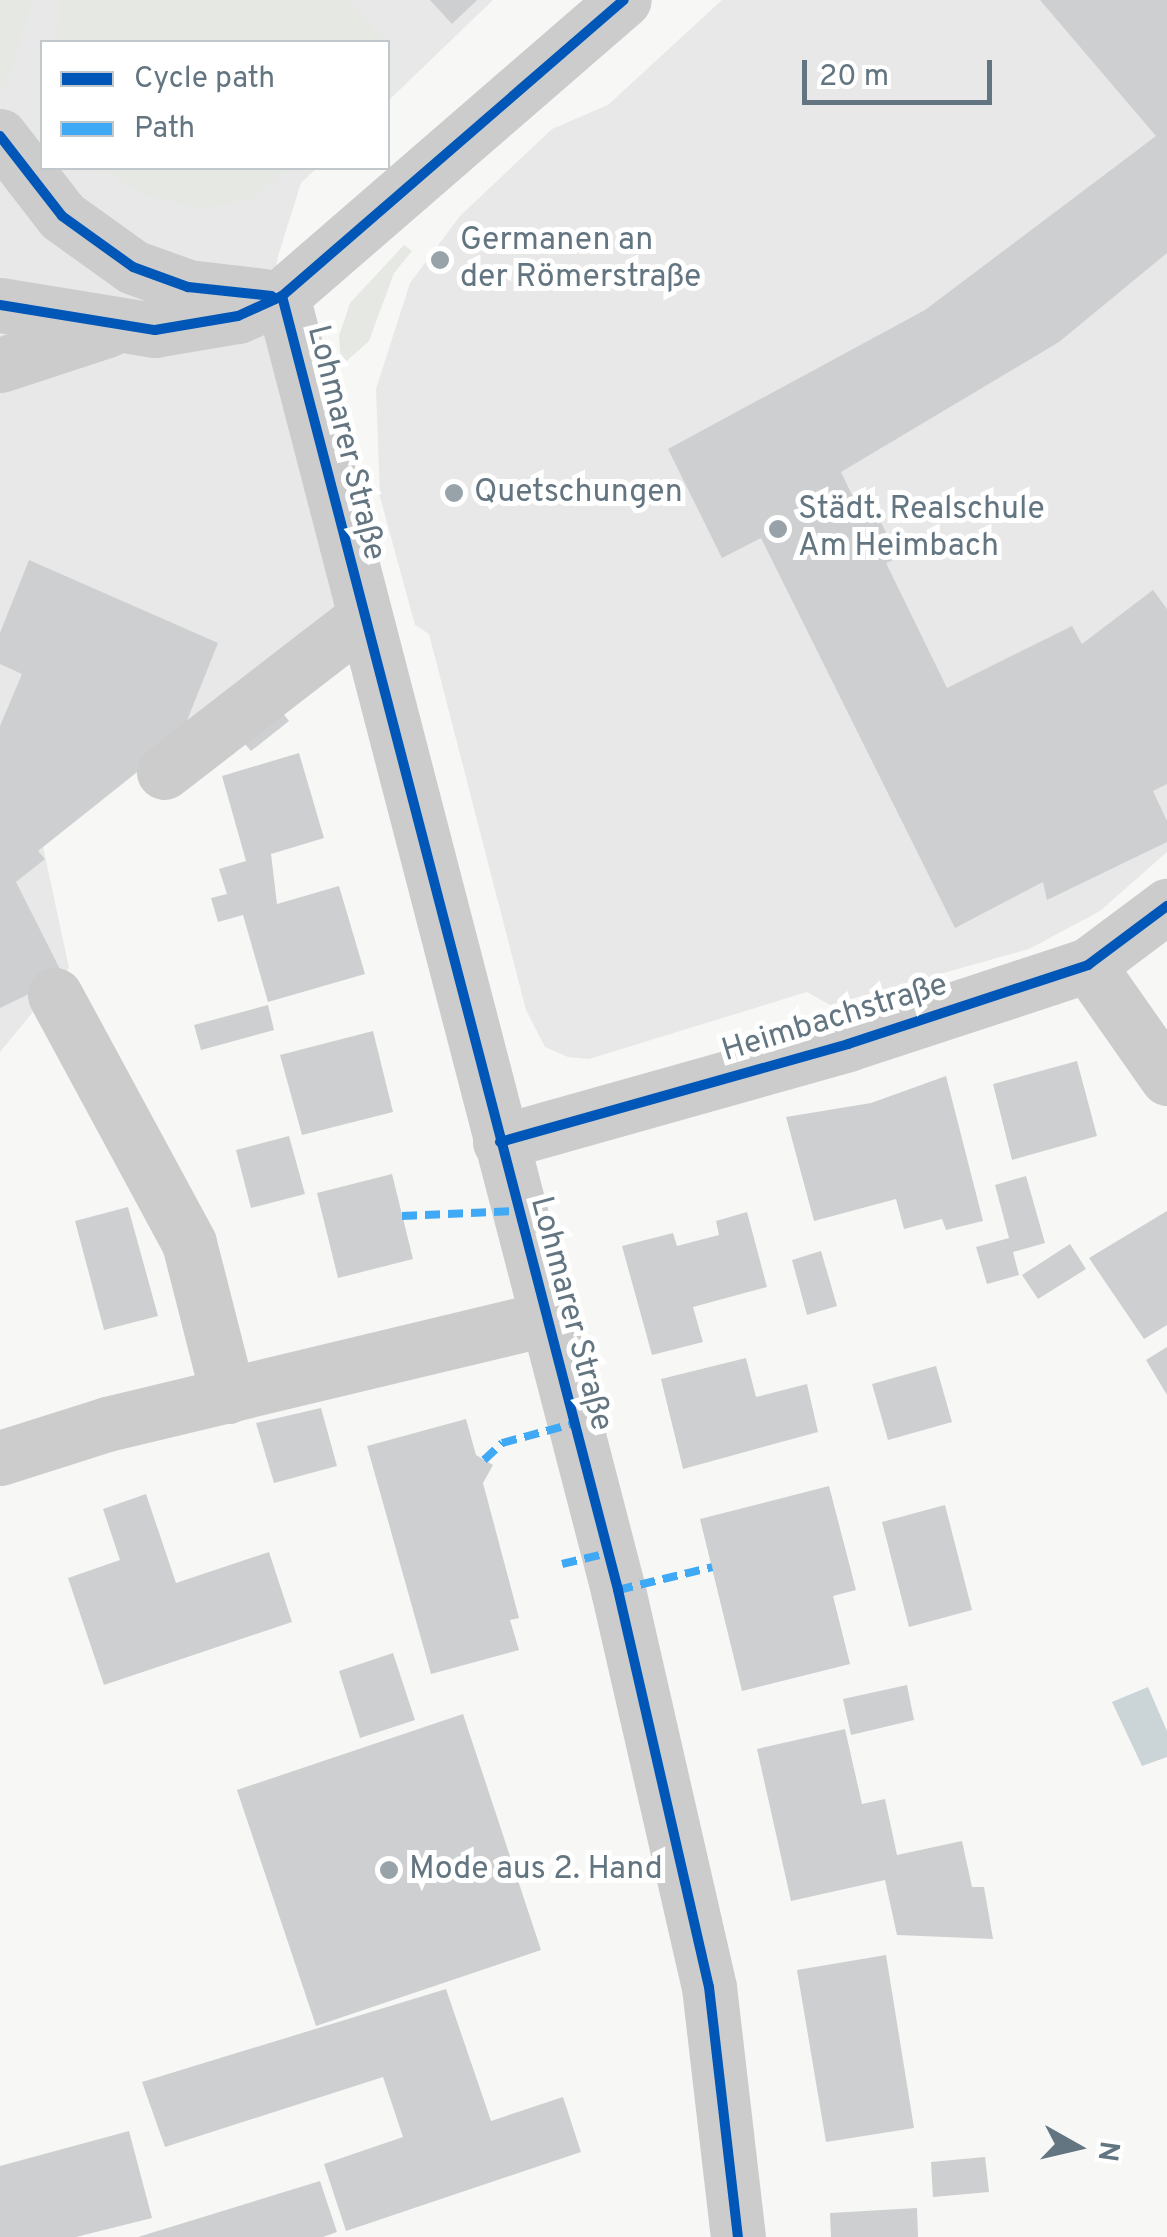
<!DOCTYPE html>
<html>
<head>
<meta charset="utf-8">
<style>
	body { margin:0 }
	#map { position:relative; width:1167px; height:2237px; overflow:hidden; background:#f7f7f6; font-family:Overpass,sans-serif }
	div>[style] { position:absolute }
	.built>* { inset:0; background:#e7e8e7 }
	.green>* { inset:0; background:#e6e9e3 }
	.water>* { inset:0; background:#cbd4d6 }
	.building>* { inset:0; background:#cecfd0 }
	.minor>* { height:55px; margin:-27.5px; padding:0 27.5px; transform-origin:27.5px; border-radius:27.5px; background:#cccccd }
	.quiet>* { height:8px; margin-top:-4px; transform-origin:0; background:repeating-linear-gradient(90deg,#3fa9f5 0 15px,transparent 0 23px) }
	.cycleway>* { height:10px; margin:-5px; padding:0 5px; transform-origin:5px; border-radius:5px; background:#0057b8 }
	.dots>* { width:28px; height:28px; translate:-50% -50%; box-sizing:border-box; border:5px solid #fff; border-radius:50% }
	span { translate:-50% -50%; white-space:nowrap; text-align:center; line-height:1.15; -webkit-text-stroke:10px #fff; paint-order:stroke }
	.poi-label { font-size:32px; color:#637580 }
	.left { translate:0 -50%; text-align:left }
	.street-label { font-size:32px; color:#637580 }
	.legend { position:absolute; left:40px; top:40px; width:350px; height:130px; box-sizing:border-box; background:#fff; border:2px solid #c1c8cc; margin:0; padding:12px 18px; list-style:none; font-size:30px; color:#637580 }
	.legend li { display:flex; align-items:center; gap:20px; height:50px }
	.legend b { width:50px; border:2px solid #c1c8cc }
	.north { position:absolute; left:1027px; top:2097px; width:100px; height:100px; -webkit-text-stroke:8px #fff; paint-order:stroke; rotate:98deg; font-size:28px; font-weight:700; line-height:40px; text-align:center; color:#637580 }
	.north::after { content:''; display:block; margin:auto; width:35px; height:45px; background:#637580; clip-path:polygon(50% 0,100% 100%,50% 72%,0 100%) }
	.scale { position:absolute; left:802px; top:60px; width:190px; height:45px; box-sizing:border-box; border:5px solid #637580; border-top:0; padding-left:12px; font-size:30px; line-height:35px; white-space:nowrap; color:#637580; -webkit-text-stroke:8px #fff; paint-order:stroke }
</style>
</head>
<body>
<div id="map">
	<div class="built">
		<i style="clip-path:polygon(0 0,493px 0,388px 101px,388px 42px,42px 42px,42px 168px,317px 168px,301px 183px,278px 256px,266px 327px,337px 606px,41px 837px,69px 968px,0 1052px)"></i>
		<i style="clip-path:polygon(722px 0,1167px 0,1167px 852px,1100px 911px,1029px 949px,830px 1005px,807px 992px,589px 1059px,568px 1057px,545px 1047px,526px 1010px,429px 634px,415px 625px,380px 497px,376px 389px,410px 283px,460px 216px,552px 129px,608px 105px)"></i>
	</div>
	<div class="green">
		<i style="clip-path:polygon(1px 0,33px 0,4px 92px,0 84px)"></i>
		<i style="clip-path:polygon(60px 0,345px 0,385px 42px,56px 42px)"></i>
		<i style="clip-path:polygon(101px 168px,291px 168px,250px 198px,202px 209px,144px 195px)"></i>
		<i style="clip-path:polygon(404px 245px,412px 251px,394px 273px,369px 341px,341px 366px,339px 336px,350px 303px)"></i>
	</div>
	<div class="water">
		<i style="clip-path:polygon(1148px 1687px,1167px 1731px,1167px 1757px,1142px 1766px,1112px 1702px)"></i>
	</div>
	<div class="building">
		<i style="clip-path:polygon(430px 0,477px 0,452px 24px)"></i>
		<i style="clip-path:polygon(1040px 0,1167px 0,1167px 253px,1059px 342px,841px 472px,865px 522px,878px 516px,898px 558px,886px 563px,947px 688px,1072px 626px,1082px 644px,1153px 590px,1167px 609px,1167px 784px,1153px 791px,1167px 821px,1167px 842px,1047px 900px,1043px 882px,955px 928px,761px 538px,722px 558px,668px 449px,925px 310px,1156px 136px)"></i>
		<i style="clip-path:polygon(29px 560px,218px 643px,180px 738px,38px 851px,45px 859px,16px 882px,64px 977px,0 1008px,0 726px,22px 674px,0 664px,0 633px)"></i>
		<i style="clip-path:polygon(273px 701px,289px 721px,251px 751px,234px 732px)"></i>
		<i style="clip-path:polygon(299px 753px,324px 838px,271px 854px,277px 904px,339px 886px,365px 974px,268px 1002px,243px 915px,218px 922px,211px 898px,227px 894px,219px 869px,246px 861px,222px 776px)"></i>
		<i style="clip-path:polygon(268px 1005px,274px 1030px,201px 1050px,194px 1025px)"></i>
		<i style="clip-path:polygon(373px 1031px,393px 1112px,302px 1135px,280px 1055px)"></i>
		<i style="clip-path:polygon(1077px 1061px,1097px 1136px,1012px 1160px,993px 1084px)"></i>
		<i style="clip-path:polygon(946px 1076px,983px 1221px,946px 1230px,942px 1219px,904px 1229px,896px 1199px,814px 1221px,786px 1117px,871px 1103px)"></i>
		<i style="clip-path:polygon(289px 1136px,305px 1194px,251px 1208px,236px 1150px)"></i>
		<i style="clip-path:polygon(392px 1174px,413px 1259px,338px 1278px,317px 1193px)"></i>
		<i style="clip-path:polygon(1026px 1176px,1045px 1243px,1013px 1252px,1019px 1275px,987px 1284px,976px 1247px,1009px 1238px,995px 1185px)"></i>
		<i style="clip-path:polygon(128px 1207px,158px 1316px,104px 1330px,75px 1221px)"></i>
		<i style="clip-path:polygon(1167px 1211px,1167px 1325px,1144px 1339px,1089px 1258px)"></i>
		<i style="clip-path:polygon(747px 1212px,767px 1287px,693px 1307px,703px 1342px,652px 1355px,622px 1246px,673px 1233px,677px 1246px,719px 1235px,716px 1221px)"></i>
		<i style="clip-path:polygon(1070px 1244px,1086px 1269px,1038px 1299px,1022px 1275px)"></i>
		<i style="clip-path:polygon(821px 1251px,837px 1306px,807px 1315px,792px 1260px)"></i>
		<i style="clip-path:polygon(1167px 1347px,1167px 1395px,1146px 1360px)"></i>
		<i style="clip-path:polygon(746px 1358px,756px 1397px,807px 1384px,818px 1432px,683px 1469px,661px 1379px)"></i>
		<i style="clip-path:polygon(936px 1366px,952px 1422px,888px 1440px,872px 1384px)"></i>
		<i style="clip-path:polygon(321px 1408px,337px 1466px,274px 1483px,256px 1423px)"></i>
		<i style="clip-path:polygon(466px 1419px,476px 1455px,493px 1465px,483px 1483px,519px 1618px,510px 1620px,519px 1650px,431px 1674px,367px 1446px)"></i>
		<i style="clip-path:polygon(829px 1486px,856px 1590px,833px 1596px,850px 1664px,742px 1691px,700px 1519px)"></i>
		<i style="clip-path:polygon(146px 1494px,176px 1583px,269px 1552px,292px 1622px,104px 1685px,68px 1578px,120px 1560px,103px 1509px)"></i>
		<i style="clip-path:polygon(945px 1505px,972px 1610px,909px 1627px,882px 1522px)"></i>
		<i style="clip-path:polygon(393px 1653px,415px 1720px,360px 1738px,339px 1671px)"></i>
		<i style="clip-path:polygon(907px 1685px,914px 1720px,851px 1735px,843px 1699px)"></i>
		<i style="clip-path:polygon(463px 1714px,541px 1950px,316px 2026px,237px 1790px)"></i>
		<i style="clip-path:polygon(845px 1729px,862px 1804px,885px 1799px,897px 1855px,962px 1841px,972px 1887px,984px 1887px,993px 1939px,897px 1935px,885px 1880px,791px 1901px,757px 1749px)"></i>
		<i style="clip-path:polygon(886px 1955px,914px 2128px,826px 2142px,797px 1970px)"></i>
		<i style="clip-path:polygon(446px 1989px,491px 2121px,563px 2097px,581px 2152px,346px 2231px,324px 2164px,403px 2137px,383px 2077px,165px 2147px,142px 2082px)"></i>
		<i style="clip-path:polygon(129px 2131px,152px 2218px,76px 2237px,0 2237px,0 2166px)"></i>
		<i style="clip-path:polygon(985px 2157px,989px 2192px,933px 2197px,931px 2162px)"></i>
		<i style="clip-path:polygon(320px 2181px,337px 2232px,323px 2237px,138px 2237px)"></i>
		<i style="clip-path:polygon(917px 2208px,918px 2237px,831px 2237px,830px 2213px)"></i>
	</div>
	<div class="minor">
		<i style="left:0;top:136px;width:101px;rotate:52.2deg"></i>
		<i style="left:62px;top:216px;width:87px;rotate:35.7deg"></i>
		<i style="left:133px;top:267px;width:59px;rotate:20deg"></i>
		<i style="left:188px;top:287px;width:77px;rotate:6.8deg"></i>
		<i style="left:282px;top:296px;width:1337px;rotate:75.44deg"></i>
		<i style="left:618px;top:1590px;width:407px;rotate:77.1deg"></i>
		<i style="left:709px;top:1987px;width:252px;rotate:83.4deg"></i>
		<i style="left:0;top:305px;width:157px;rotate:9.2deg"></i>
		<i style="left:155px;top:330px;width:84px;rotate:-9.6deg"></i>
		<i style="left:238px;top:316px;width:48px;rotate:-24.4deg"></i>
		<i style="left:282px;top:296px;width:452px;rotate:-40.9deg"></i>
		<i style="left:0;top:365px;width:113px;rotate:-18.1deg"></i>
		<i style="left:164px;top:772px;width:252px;rotate:-37.7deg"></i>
		<i style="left:1088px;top:965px;width:138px;rotate:55deg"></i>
		<i style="left:55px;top:995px;width:282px;rotate:61.6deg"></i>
		<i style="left:189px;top:1243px;width:158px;rotate:75.7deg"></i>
		<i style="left:500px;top:1142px;width:362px;rotate:-15.7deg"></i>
		<i style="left:848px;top:1044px;width:253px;rotate:-18.2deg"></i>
		<i style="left:1088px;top:965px;width:99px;rotate:-36.8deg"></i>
		<i style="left:0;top:1458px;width:112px;rotate:-17.6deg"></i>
		<i style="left:107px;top:1424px;width:450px;rotate:-13.5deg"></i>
	</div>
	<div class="quiet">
		<i style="left:402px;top:1216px;width:115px;rotate:-2.5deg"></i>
		<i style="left:484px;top:1460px;width:25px;rotate:-43deg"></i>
		<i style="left:502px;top:1443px;width:73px;rotate:-15.2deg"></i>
		<i style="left:562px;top:1564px;width:47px;rotate:-13.4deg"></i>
		<i style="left:618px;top:1590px;width:97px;rotate:-13.7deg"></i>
	</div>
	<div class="cycleway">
		<i style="left:0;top:136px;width:101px;rotate:52.2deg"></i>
		<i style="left:62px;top:216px;width:87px;rotate:35.7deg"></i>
		<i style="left:133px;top:267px;width:59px;rotate:20deg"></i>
		<i style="left:188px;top:287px;width:84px;rotate:6.1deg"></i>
		<i style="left:282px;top:296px;width:1337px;rotate:75.44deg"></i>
		<i style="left:618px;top:1590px;width:407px;rotate:77.1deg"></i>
		<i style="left:709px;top:1987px;width:252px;rotate:83.4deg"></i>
		<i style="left:0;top:305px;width:157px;rotate:9.2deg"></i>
		<i style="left:155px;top:330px;width:84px;rotate:-9.6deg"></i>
		<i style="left:238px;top:316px;width:48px;rotate:-24.4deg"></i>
		<i style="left:282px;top:296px;width:452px;rotate:-40.9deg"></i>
		<i style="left:500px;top:1142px;width:362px;rotate:-15.7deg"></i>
		<i style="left:848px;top:1044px;width:253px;rotate:-18.2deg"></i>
		<i style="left:1088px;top:965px;width:99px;rotate:-36.8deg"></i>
	</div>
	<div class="dots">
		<i style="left:440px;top:260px;background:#97a2a9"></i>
		<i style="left:454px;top:493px;background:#97a2a9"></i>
		<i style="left:778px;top:529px;background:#97a2a9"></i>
		<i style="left:389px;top:1870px;background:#97a2a9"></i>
	</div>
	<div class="poi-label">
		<span class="left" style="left:460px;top:260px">Germanen an<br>der Römerstraße</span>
		<span class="left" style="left:474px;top:493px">Quetschungen</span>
		<span class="left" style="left:798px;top:529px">Städt. Realschule<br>Am Heimbach</span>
		<span class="left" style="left:409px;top:1870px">Mode aus 2. Hand</span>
	</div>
	<div class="street-label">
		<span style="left:345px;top:443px;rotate:76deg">Lohmarer Straße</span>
		<span style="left:835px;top:1019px;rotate:-17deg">Heimbachstraße</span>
		<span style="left:570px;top:1314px;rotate:75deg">Lohmarer Straße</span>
	</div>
	<ul class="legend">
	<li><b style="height:12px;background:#0057b8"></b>Cycle path</li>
	<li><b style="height:12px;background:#3fa9f5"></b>Path</li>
	</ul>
	<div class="north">N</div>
	<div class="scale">20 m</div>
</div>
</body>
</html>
